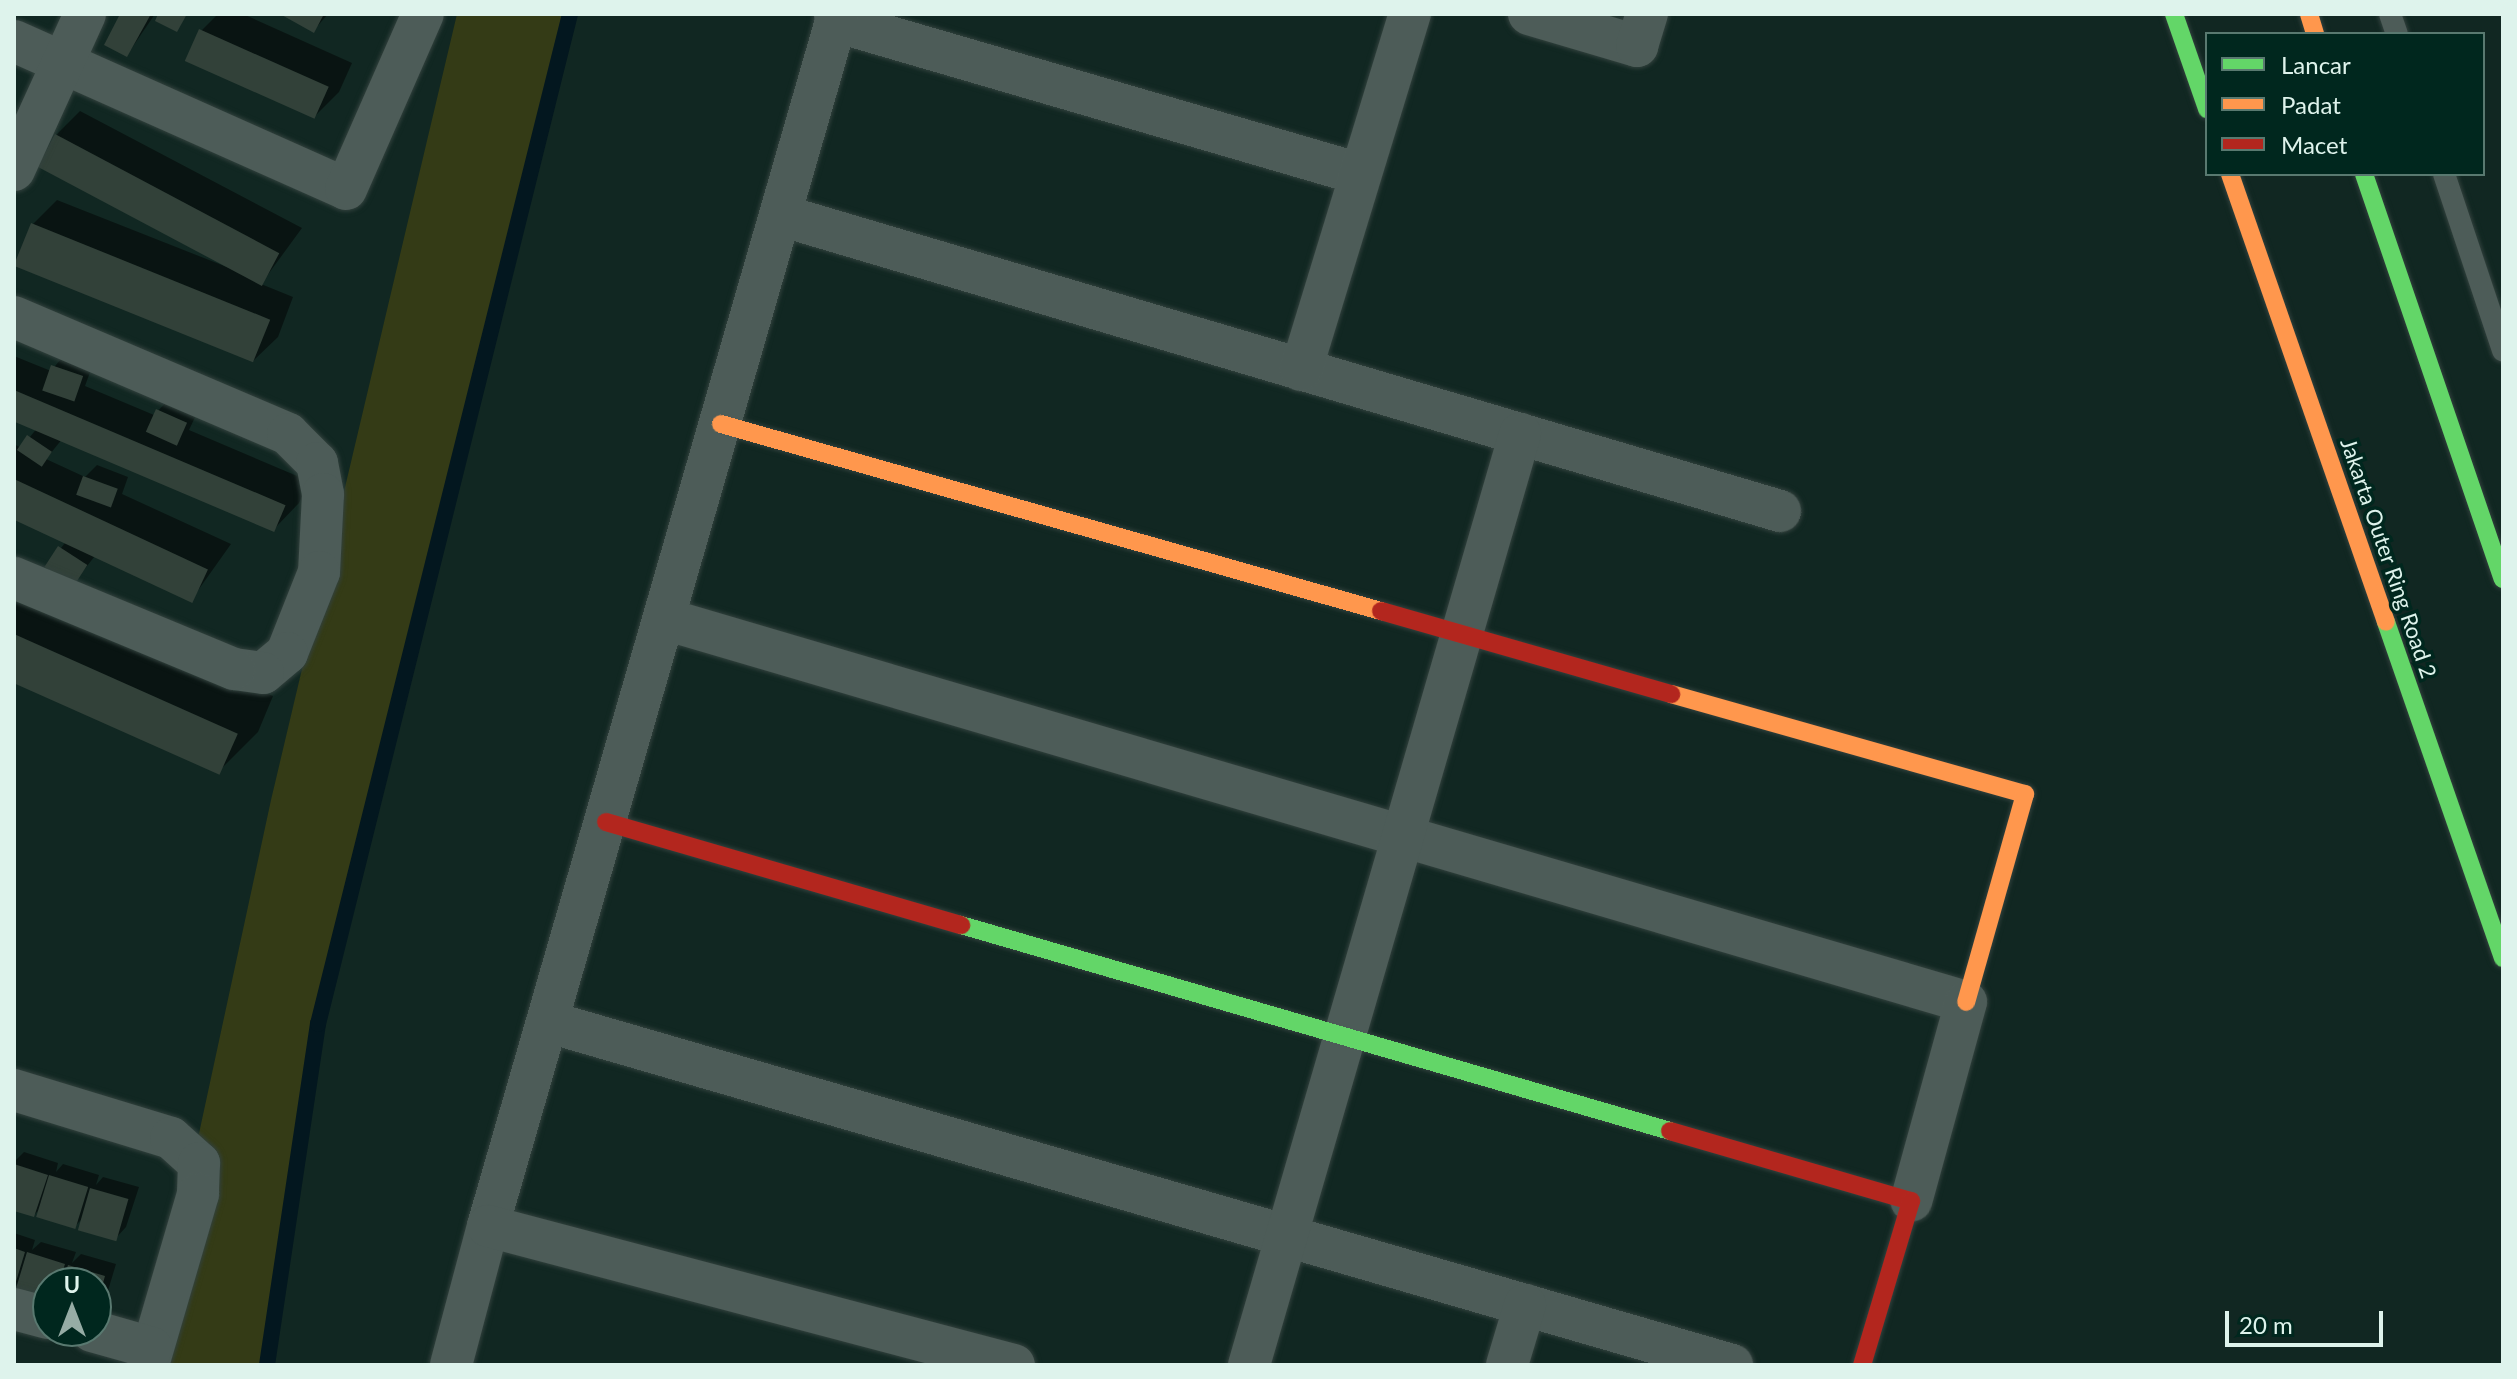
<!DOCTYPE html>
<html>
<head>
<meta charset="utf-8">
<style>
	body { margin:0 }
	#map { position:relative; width:2517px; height:1379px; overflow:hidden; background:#112722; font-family:Lato,sans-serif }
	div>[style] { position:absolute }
	.green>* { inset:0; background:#343b16 }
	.shadow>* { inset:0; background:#0007 }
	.stream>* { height:16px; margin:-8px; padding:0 8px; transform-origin:8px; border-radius:8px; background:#03171f }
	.building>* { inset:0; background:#324139; transform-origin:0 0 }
	.roads { filter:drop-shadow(0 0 2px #32413d) drop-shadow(0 0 2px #32413d) }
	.lane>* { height:22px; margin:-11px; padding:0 11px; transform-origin:11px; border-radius:11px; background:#4d5c58 }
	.street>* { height:42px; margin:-21px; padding:0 21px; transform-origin:21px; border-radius:21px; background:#4d5c58 }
	.fast>* { height:18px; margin:-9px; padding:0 9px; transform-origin:9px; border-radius:9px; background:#63d668 }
	.slow>* { height:18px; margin:-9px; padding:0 9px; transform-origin:9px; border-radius:9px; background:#ff974d }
	.jam>* { height:18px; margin:-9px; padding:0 9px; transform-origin:9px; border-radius:9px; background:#b3261e }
	span { translate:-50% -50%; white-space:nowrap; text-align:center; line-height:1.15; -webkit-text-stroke:7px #00271e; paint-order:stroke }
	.street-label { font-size:22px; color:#def3ec }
	.frame { position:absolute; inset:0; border:16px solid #def3ec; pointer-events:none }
	.legend { position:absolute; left:2205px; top:32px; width:280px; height:144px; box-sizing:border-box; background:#00271e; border:2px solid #597970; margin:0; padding:10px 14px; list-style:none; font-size:24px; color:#def3ec }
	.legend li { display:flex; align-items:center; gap:16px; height:40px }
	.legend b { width:40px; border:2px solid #597970 }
	.north { position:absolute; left:32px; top:1267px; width:80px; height:80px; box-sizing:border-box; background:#00271e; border:2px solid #597970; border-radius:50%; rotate:0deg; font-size:22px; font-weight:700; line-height:32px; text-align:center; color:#def3ec }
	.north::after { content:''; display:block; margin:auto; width:28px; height:36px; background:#96aca5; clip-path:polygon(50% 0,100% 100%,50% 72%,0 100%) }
	.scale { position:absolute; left:2225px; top:1311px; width:158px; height:36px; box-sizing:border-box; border:4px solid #def3ec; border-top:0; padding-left:10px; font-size:24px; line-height:28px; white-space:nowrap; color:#def3ec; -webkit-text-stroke:6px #00271e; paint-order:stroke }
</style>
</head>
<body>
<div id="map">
	<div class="green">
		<div style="clip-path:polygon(457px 14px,570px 14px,318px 1024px,267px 1365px,149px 1365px,271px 800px)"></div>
	</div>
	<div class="shadow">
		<div style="clip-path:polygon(123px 14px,155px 14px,127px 55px)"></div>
		<div style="clip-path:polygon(218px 14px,243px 14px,352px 63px,339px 92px,315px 116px,201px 31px)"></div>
		<div style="clip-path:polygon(282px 14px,328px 14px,314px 30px)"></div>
		<div style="clip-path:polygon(80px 111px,302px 228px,261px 284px,293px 297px,278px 337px,253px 361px,33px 224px,57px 200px,242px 273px,56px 135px)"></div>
		<div style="clip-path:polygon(65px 354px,93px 364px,85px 386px,154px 415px,170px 398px,198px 411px,189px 430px,309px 481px,299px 503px,275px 528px,63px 438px,46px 459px,85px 477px,97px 465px,128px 477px,122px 494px,231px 544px,194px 596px,98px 552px,73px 584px,47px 566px,68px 539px,14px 514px,14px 444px,21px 448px,38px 427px,14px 417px,14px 356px,51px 371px)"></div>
		<div style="clip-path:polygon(14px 584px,273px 696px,258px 732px,223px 767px,14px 676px)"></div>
		<div style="clip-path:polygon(14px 1150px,15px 1161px,24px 1152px,58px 1163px,56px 1172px,63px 1164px,99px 1175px,96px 1185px,103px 1177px,139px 1187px,126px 1227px,115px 1239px,83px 1218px,74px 1227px,42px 1207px,34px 1215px,14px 1209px)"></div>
		<div style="clip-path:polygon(14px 1233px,35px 1240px,32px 1250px,41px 1242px,76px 1252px,72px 1263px,81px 1254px,116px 1264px,104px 1304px,96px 1312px,96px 1283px,14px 1289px)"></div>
	</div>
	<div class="stream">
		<div style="left:267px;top:1365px;width:345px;rotate:-81.5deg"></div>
		<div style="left:318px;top:1024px;width:1041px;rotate:-75.99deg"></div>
	</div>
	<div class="building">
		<div style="clip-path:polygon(120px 14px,151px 14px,127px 57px,104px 45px)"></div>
		<div style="clip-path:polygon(158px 14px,187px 14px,177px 32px,155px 21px)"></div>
		<div style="clip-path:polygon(280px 14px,324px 14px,314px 33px)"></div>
		<div style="left:199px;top:29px;width:142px;height:35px;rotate:24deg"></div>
		<div style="left:55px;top:134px;width:254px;height:37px;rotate:28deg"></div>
		<div style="left:31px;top:223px;width:258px;height:46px;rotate:22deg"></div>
		<div style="left:51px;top:365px;width:34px;height:27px;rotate:19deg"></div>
		<div style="left:14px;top:390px;width:295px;height:29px;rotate:23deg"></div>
		<div style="left:156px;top:409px;width:34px;height:25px;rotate:24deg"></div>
		<div style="left:27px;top:435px;width:30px;height:18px;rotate:34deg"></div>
		<div style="left:83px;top:476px;width:37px;height:20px;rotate:20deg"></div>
		<div style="left:14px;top:479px;width:214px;height:37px;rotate:25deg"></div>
		<div style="left:58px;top:546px;width:35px;height:25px;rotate:33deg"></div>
		<div style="left:14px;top:634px;width:245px;height:45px;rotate:24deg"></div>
		<div style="clip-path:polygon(14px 1164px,48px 1175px,34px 1217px,14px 1211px)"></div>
		<div style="left:49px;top:1175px;width:41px;height:44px;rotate:17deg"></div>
		<div style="left:90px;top:1188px;width:40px;height:44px;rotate:16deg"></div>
		<div style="clip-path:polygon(14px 1248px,25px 1252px,15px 1285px,14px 1285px)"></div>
		<div style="clip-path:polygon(27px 1252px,65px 1264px,59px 1283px,48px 1283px,48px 1305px,14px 1295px)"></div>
		<div style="clip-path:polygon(68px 1265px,105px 1276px,97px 1304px,96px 1283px,62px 1283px)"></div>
	</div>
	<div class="roads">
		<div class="lane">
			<div style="left:2390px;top:14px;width:21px;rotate:71deg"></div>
			<div style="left:2444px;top:174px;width:186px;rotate:71.5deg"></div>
		</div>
		<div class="street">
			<div style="left:1529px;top:14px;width:113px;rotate:16.5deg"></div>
			<div style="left:1637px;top:46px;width:34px;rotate:-73deg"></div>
			<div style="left:835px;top:21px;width:547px;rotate:16.25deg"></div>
			<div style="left:14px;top:41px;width:363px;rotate:24deg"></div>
			<div style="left:346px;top:189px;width:191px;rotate:-66.3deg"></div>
			<div style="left:14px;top:170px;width:171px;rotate:-65.5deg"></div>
			<div style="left:780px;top:215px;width:1043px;rotate:16.49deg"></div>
			<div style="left:14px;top:317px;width:298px;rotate:23.1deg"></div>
			<div style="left:288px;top:434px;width:41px;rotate:45deg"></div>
			<div style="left:317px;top:463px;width:32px;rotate:79deg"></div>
			<div style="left:323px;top:494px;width:78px;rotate:92.9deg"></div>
			<div style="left:319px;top:572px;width:87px;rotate:111.6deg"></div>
			<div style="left:287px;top:653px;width:31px;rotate:140deg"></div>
			<div style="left:263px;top:673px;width:29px;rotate:-172deg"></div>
			<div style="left:234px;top:669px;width:238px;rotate:-157.5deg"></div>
			<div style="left:1301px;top:370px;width:372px;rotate:-73deg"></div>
			<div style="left:665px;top:619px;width:1356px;rotate:16.4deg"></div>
			<div style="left:1966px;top:1002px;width:206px;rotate:105.4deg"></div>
			<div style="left:549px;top:1022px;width:1232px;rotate:16.17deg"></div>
			<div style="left:14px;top:1090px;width:164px;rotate:17deg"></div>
			<div style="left:171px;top:1138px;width:38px;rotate:42deg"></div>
			<div style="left:199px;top:1163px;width:31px;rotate:92deg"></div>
			<div style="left:198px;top:1194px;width:178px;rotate:106.3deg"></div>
			<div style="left:488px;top:1226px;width:1262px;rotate:-73.89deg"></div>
			<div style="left:14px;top:1309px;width:35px;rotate:15deg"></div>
			<div style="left:92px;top:1331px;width:62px;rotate:15.8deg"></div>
			<div style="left:451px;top:1365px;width:144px;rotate:-75.1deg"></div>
			<div style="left:488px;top:1226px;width:544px;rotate:14.8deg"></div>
			<div style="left:1249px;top:1365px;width:970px;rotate:-73.77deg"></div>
			<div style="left:1507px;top:1365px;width:63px;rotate:-73.3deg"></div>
		</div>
		<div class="fast">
			<div style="left:2174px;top:14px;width:101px;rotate:70.8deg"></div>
			<div style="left:2364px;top:174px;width:428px;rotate:71.1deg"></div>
			<div style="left:2386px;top:622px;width:356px;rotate:70.8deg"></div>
			<div style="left:961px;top:925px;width:738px;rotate:16.2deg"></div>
		</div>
		<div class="slow">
			<div style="left:2309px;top:14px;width:21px;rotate:73deg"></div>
			<div style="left:2230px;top:174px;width:474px;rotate:70.8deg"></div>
			<div style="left:721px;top:424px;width:686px;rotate:15.82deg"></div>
			<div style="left:1671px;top:694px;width:368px;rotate:15.8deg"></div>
			<div style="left:2025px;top:794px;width:216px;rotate:105.8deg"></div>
		</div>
		<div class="jam">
			<div style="left:1381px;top:611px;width:302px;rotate:16deg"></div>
			<div style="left:606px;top:822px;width:370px;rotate:16.2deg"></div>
			<div style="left:1670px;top:1131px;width:251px;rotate:16.2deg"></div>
			<div style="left:1911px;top:1201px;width:171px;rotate:106.6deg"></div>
		</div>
	</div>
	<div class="street-label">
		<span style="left:2389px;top:558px;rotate:71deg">Jakarta Outer Ring Road 2</span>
	</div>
	<div class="frame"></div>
	<ul class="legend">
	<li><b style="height:10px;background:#63d668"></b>Lancar</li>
	<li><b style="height:10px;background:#ff974d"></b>Padat</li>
	<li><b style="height:10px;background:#b3261e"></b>Macet</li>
	</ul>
	<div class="north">U</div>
	<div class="scale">20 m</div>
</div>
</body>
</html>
